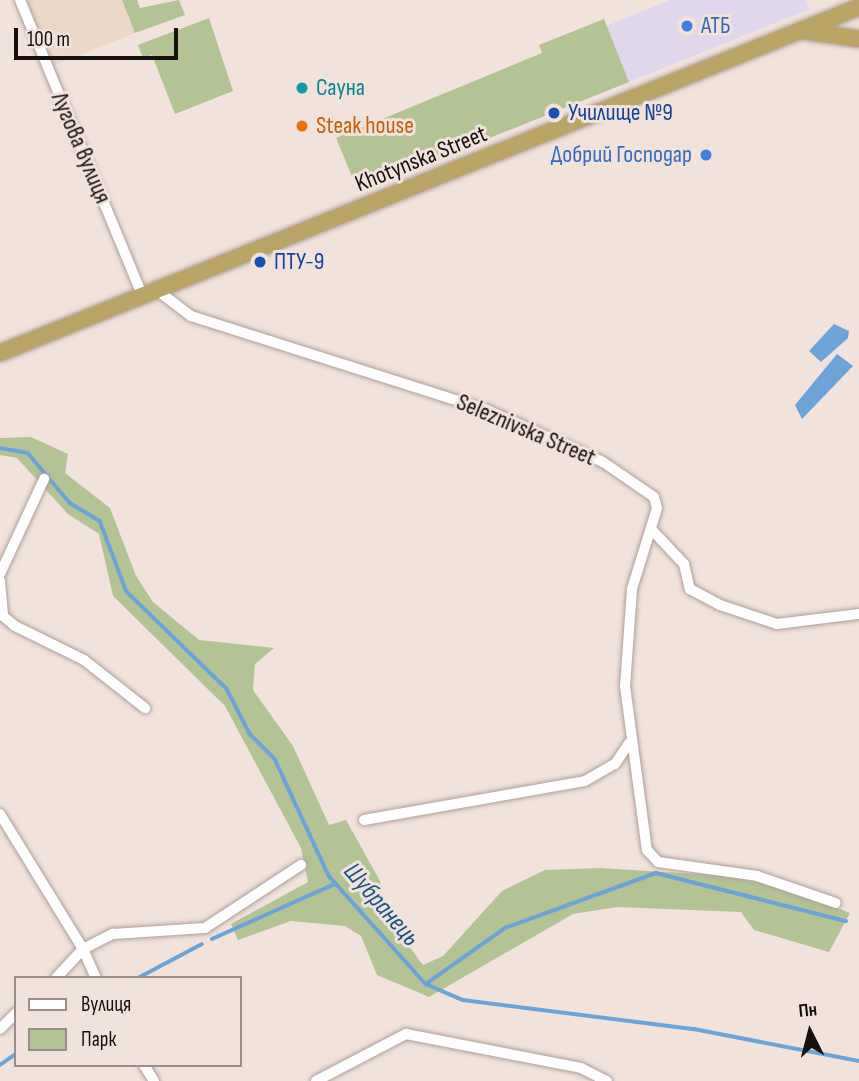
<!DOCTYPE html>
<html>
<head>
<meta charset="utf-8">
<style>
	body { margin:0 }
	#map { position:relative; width:859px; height:1081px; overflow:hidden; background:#f1e2dc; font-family:"Sofia Sans Condensed",sans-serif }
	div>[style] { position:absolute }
	.commercial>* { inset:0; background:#e1d7ec }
	.industrial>* { inset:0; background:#ebd8c8 }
	.green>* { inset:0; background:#b3c394 }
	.water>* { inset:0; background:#6ca4d7 }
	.stream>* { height:3.5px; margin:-1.75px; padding:0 1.75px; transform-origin:1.75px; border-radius:1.75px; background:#6ca4d7 }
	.roads { filter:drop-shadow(0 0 2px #afa09b) drop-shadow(0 0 2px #afa09b) }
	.minor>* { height:10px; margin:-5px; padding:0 5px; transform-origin:5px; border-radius:5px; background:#fff }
	.trunk>* { height:16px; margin:-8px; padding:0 8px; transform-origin:8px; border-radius:8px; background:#baa466 }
	.dots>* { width:19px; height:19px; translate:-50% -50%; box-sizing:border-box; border:4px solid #f1e2dc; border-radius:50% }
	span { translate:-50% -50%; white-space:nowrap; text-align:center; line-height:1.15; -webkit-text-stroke:6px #f1e2dc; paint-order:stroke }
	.shop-label { font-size:24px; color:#366cbe }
	.left { translate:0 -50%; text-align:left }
	.right { translate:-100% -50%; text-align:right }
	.culture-label { font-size:24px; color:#0d838f }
	.transit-label { font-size:24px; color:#164399 }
	.food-label { font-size:24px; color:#c56008 }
	.street-label { font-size:24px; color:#16110f }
	.water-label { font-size:26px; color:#195686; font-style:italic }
	.legend { position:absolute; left:14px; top:976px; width:228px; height:91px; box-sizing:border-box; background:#f1e2dc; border:2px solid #998e8a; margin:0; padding:9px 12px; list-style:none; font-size:21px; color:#16110f }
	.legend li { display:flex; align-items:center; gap:14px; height:35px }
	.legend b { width:35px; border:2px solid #998e8a }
	.north { position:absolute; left:775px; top:997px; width:70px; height:70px; -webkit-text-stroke:5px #f1e2dc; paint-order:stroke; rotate:354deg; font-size:19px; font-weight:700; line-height:28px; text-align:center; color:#16110f }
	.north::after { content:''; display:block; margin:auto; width:24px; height:32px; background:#16110f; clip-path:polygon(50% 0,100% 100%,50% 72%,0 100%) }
	.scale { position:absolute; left:14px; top:28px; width:164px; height:32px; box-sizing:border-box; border:4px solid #16110f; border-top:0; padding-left:9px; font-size:21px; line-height:24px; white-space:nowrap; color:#16110f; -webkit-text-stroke:5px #f1e2dc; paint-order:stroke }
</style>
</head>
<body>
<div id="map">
	<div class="commercial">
		<div style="clip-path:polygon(670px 0,806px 0,810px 9px,629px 82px,606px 26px)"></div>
	</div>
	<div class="industrial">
		<div style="clip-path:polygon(26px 0,122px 0,135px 33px,53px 66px)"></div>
	</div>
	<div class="green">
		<div style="clip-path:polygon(122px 0,137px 0,140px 8px,179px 0,185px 15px,135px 33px)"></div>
		<div style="clip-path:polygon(209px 18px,233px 91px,175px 114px,152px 55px,143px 58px,138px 45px)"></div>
		<div style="clip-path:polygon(604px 19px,629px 82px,358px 191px,336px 138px,542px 53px,539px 45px)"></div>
		<div style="clip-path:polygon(31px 437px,68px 454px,65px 473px,110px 508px,136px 576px,153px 602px,199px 640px,274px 648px,255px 664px,253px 690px,293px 746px,329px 825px,346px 820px,380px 881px,385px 914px,423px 965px,443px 956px,502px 891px,545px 870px,600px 868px,729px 876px,791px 890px,850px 913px,829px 952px,754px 930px,741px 912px,617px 907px,573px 914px,429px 997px,377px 975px,361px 936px,345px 926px,291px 921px,238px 940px,231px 924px,308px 882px,301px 848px,225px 706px,113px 596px,99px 534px,68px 514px,17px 458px,0 455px,0 438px)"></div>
	</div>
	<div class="water">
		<div style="clip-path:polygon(834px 324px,849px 331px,848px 338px,821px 362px,809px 351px)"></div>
		<div style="clip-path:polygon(837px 354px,853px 366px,802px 419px,795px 405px)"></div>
	</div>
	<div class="stream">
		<div style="left:0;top:448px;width:28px;rotate:10deg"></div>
		<div style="left:28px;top:453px;width:65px;rotate:50deg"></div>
		<div style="left:70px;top:503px;width:35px;rotate:31deg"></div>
		<div style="left:100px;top:521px;width:76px;rotate:69.2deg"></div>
		<div style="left:127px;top:592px;width:139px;rotate:44.1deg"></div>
		<div style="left:227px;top:689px;width:51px;rotate:62.9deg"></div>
		<div style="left:250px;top:734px;width:35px;rotate:45deg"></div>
		<div style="left:275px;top:759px;width:129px;rotate:65.2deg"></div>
		<div style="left:329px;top:876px;width:145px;rotate:48.1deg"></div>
		<div style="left:426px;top:984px;width:40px;rotate:23.4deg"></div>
		<div style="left:463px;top:1000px;width:233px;rotate:7.2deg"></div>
		<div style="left:694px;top:1029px;width:168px;rotate:11deg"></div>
		<div style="left:212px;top:939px;width:135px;rotate:-24.1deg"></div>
		<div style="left:138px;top:978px;width:72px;rotate:-28deg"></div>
		<div style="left:426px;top:984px;width:97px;rotate:-35.3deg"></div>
		<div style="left:505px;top:928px;width:161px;rotate:-20deg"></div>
		<div style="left:656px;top:873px;width:196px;rotate:14.2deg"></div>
		<div style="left:0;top:1065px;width:19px;rotate:-35deg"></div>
	</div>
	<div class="roads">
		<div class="minor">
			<div style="left:20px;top:0;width:319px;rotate:67.5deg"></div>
			<div style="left:157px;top:290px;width:43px;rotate:37.4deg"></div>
			<div style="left:191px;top:316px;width:308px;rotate:17.6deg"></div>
			<div style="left:485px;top:409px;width:129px;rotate:24.2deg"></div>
			<div style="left:603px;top:462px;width:62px;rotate:34.5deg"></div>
			<div style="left:654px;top:497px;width:11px;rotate:75deg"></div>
			<div style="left:657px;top:508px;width:85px;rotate:107.2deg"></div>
			<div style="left:632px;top:589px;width:97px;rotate:94.1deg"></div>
			<div style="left:625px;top:686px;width:165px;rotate:82.4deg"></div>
			<div style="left:647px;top:850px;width:16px;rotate:47deg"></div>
			<div style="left:658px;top:862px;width:100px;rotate:8deg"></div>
			<div style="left:757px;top:876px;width:83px;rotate:18.9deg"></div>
			<div style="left:652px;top:530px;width:47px;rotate:46.7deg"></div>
			<div style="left:684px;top:564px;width:26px;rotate:77deg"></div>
			<div style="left:690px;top:589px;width:34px;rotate:28deg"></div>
			<div style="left:720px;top:605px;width:60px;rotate:18.4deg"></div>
			<div style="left:777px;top:624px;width:83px;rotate:-7deg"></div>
			<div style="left:0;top:574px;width:105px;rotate:-65.1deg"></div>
			<div style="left:0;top:581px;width:35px;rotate:85deg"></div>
			<div style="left:3px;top:616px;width:16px;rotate:40deg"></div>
			<div style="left:15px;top:626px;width:77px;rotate:26.2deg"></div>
			<div style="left:84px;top:660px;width:78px;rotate:38.2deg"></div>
			<div style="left:0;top:814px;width:158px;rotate:58.4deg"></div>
			<div style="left:83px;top:949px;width:34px;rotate:-27deg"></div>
			<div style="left:113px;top:934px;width:92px;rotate:-3.7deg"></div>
			<div style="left:205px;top:928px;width:115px;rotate:-33.3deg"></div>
			<div style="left:364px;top:820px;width:224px;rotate:-10deg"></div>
			<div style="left:585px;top:781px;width:34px;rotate:-30deg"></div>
			<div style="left:615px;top:764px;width:25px;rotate:-56deg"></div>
			<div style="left:83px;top:949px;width:32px;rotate:66deg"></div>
			<div style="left:56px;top:978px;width:40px;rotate:-47deg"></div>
			<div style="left:0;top:1029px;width:23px;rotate:-45deg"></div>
			<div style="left:144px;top:1065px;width:19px;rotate:58deg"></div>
			<div style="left:316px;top:1081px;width:102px;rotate:-27.6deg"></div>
			<div style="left:406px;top:1034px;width:178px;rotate:11deg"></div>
			<div style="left:581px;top:1068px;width:29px;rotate:27deg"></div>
		</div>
		<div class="trunk">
			<div style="left:803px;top:31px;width:57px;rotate:8.1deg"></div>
			<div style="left:0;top:353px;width:926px;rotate:-21.94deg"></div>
		</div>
	</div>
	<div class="dots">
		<div style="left:687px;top:26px;background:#3f7fe0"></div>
		<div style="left:302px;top:88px;background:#0f9aa8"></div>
		<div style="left:554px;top:113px;background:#1a4fb4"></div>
		<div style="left:302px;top:126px;background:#e8710a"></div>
		<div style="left:706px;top:155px;background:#3f7fe0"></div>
		<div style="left:260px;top:262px;background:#1a4fb4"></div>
	</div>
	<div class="shop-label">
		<span class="left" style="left:701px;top:26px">АТБ</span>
		<span class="right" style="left:692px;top:155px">Добрий Господар</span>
	</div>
	<div class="culture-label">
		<span class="left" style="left:316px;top:88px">Сауна</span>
	</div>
	<div class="transit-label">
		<span class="left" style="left:568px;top:113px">Училище №9</span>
		<span class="left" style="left:274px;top:262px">ПТУ-9</span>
	</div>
	<div class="food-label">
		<span class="left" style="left:316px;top:126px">Steak house</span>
	</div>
	<div class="street-label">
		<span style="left:81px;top:148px;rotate:67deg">Лугова вулиця</span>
		<span style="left:421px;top:159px;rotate:-22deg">Khotynska Street</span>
		<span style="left:526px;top:430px;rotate:23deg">Seleznivska Street</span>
	</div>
	<div class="water-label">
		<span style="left:381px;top:905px;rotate:49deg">Шубранець</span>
	</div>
	<ul class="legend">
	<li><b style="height:9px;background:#fff"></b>Вулиця</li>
	<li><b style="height:19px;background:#b3c394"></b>Парк</li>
	</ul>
	<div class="north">Пн</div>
	<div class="scale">100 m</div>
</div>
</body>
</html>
